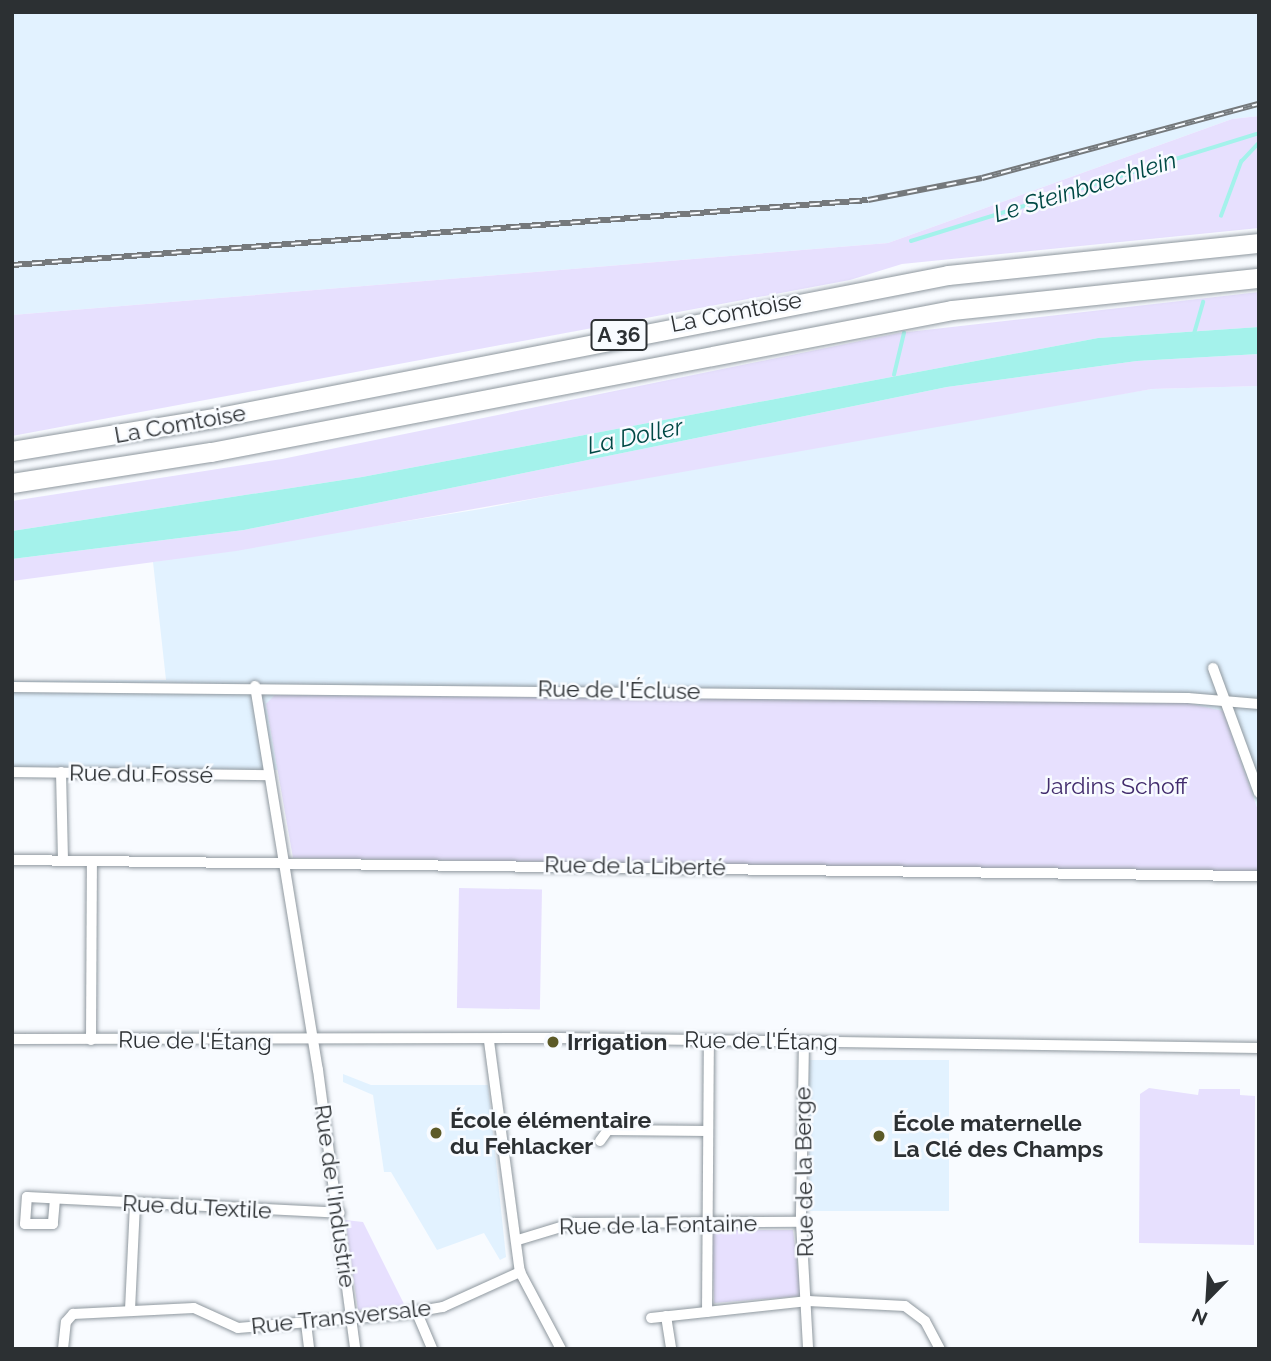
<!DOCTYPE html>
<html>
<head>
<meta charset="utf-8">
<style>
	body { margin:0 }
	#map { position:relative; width:1271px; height:1361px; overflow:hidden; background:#f8fbff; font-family:Raleway,sans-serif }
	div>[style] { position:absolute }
	.built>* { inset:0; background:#e2f2ff; transform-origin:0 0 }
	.green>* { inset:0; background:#e7e0fe; transform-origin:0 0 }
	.water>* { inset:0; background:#a4f2eb }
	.stream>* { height:3.5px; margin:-1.75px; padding:0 1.75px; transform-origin:1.75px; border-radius:1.75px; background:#a4f2eb }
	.roads { filter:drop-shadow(0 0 2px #8f989f) drop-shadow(0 0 2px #8f989f) }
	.street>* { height:10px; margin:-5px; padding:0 5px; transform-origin:5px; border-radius:5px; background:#fff }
	.highway>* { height:19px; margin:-9.5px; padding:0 9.5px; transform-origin:9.5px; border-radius:9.5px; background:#fff }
	.rail>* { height:6px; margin-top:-3px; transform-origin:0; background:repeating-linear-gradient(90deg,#f8fbff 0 10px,#75797c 0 20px); box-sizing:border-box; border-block:2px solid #75797c }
	.dots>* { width:19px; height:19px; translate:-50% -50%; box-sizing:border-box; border:4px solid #f8fbff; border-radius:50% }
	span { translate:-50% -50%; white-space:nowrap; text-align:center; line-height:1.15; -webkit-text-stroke:5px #f8fbff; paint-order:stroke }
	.shield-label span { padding:2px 5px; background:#f8fbff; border:2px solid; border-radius:5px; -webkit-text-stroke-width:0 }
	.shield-label { font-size:21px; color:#2c3033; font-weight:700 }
	.street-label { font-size:23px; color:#2c3033 }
	.park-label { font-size:23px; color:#422c6d }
	.poi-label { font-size:23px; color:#2c3033; font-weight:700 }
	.left { translate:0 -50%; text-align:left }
	.water-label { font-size:24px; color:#004945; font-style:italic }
	.frame { position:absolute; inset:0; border:14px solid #2c3033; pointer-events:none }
	.north { position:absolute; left:1173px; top:1263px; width:70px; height:70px; -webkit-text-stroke:5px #f8fbff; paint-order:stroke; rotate:204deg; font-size:19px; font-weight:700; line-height:28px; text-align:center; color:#2c3033 }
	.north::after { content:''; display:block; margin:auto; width:24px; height:32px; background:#2c3033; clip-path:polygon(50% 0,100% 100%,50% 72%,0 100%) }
</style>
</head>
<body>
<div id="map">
	<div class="built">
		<div style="clip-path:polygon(12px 12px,1259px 12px,1259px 116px,1232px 119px,888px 243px,12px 315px)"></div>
		<div style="clip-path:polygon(1259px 386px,1259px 813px,1223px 711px,266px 704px,278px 770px,12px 767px,12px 681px,166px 680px,153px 562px,481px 509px,901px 429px,1152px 389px)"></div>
		<div style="left:809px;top:1060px;width:140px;height:151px"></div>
		<div style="clip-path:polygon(343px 1074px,371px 1085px,488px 1085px,506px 1257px,500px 1260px,484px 1233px,437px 1250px,391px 1172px,384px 1172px,373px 1095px,343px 1082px)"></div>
	</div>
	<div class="green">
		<div style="clip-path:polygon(1259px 116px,1259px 228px,902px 264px,850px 280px,12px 436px,12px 315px,888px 243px,1232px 119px)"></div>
		<div style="clip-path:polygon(1259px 292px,1259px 327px,1098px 338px,362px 477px,12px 531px,12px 501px,282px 459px,899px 333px)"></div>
		<div style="clip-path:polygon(1259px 354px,1259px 386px,1152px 389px,236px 551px,12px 581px,12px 559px,244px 530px,947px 387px,1137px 361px)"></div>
		<div style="clip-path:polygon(275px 695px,1187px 703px,1223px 711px,1259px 813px,1259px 872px,293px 858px,266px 704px)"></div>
		<div style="left:459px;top:888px;width:83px;height:120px;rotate:1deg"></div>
		<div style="clip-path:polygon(1149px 1088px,1198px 1095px,1199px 1089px,1240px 1089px,1240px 1095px,1255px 1096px,1254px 1245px,1139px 1243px,1140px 1094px)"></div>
		<div style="clip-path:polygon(345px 1220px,363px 1222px,405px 1306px,358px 1310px)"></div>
		<div style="clip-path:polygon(719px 1230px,793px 1230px,801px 1296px,714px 1303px,712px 1235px)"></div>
	</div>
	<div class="water">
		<div style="clip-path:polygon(1259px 327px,1259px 354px,1137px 361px,947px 387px,244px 530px,12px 559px,12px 531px,362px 477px,1098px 338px)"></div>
	</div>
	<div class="stream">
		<div style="left:1221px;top:216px;width:58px;rotate:-69.7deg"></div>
		<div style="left:1241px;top:162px;width:26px;rotate:-47deg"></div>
		<div style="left:911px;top:241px;width:364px;rotate:-17.2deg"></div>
		<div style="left:1194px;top:334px;width:33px;rotate:-74deg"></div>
		<div style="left:894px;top:375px;width:43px;rotate:-76.6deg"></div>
	</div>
	<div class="roads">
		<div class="street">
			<div style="left:1213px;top:668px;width:133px;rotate:69.8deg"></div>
			<div style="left:255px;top:686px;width:389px;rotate:80.7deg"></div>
			<div style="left:318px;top:1070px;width:281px;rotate:82.4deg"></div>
			<div style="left:12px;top:687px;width:1176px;rotate:0.54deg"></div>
			<div style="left:1188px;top:698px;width:71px;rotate:4.8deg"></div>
			<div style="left:12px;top:772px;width:257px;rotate:0.7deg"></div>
			<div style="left:61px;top:772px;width:89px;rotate:88.7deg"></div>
			<div style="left:12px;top:860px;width:1247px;rotate:0.74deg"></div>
			<div style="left:12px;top:1039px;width:547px;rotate:-0.1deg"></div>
			<div style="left:559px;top:1038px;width:700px;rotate:0.82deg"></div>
			<div style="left:91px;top:1040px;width:179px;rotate:-89.7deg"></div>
			<div style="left:489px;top:1041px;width:233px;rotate:82.4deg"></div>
			<div style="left:520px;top:1272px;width:87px;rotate:62deg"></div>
			<div style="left:804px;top:1042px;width:180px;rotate:91deg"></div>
			<div style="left:801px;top:1222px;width:127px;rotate:86.8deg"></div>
			<div style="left:600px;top:1141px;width:14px;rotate:-54deg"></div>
			<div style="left:608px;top:1130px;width:100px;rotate:0.6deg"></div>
			<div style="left:55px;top:1199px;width:25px;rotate:95deg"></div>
			<div style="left:53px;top:1224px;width:28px;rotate:180deg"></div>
			<div style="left:25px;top:1224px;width:27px;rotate:-86deg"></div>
			<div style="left:27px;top:1197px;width:313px;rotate:2.9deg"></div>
			<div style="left:518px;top:1240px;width:59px;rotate:-16.9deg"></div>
			<div style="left:574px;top:1223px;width:227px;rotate:-0.3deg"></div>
			<div style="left:130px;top:1310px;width:106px;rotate:-87.3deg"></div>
			<div style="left:707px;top:1312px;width:272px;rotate:-89.6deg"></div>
			<div style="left:417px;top:1313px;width:39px;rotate:67deg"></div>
			<div style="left:666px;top:1316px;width:33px;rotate:81deg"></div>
			<div style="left:651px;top:1318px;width:158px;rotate:-6.2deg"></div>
			<div style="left:808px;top:1301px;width:97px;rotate:3deg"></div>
			<div style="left:905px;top:1306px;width:25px;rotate:37deg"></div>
			<div style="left:925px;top:1321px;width:32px;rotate:62deg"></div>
			<div style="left:306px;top:1323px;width:26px;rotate:83deg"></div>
			<div style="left:63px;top:1349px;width:27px;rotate:-84deg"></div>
			<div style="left:66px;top:1322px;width:11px;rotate:-49deg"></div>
			<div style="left:73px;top:1314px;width:121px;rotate:-2.8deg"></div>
			<div style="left:194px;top:1308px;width:48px;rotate:24.4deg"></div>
			<div style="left:238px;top:1328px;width:165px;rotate:-4.9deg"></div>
			<div style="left:402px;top:1314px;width:42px;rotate:-9.7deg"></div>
			<div style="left:443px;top:1307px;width:85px;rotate:-24.4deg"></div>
		</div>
		<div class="highway">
			<div style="left:12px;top:451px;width:205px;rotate:-9.3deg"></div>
			<div style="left:214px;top:418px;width:748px;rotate:-11.02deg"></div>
			<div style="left:948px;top:275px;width:313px;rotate:-5.9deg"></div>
			<div style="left:12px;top:483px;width:201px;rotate:-8.9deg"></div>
			<div style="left:211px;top:452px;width:754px;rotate:-10.85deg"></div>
			<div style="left:952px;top:310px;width:309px;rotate:-6deg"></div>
		</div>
	</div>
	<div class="rail">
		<div style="left:12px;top:265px;width:858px;rotate:-4.34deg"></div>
		<div style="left:868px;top:200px;width:116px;rotate:-10.9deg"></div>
		<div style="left:982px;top:178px;width:287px;rotate:-15deg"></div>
	</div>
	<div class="dots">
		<div style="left:553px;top:1042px;background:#5c5a27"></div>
		<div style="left:436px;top:1133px;background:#5c5a27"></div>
		<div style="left:879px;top:1136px;background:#5c5a27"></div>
	</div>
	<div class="shield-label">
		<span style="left:619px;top:335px">A 36</span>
	</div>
	<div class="street-label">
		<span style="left:736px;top:312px;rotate:-11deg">La Comtoise</span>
		<span style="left:180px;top:424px;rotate:-10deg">La Comtoise</span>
		<span style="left:619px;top:690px;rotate:1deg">Rue de l'Écluse</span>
		<span style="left:141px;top:774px;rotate:1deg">Rue du Fossé</span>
		<span style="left:635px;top:866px;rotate:1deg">Rue de la Liberté</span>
		<span style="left:195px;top:1041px;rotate:1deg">Rue de l'Étang</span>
		<span style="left:761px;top:1041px;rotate:1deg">Rue de l'Étang</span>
		<span style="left:804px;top:1172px;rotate:-91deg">Rue de la Berge</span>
		<span style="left:335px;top:1196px;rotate:82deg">Rue de l'Industrie</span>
		<span style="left:197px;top:1207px;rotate:3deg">Rue du Textile</span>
		<span style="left:658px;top:1225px;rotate:-1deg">Rue de la Fontaine</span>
		<span style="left:341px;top:1317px;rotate:-6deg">Rue Transversale</span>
	</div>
	<div class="park-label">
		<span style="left:1114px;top:786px">Jardins Schoff</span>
	</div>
	<div class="poi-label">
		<span class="left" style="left:567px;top:1042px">Irrigation</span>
		<span class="left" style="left:450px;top:1133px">École élémentaire<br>du Fehlacker</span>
		<span class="left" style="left:893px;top:1136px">École maternelle<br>La Clé des Champs</span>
	</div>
	<div class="water-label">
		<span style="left:1085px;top:187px;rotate:-17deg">Le Steinbaechlein</span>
		<span style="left:635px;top:436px;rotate:-12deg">La Doller</span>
	</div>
	<div class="frame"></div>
	<div class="north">N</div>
</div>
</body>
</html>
